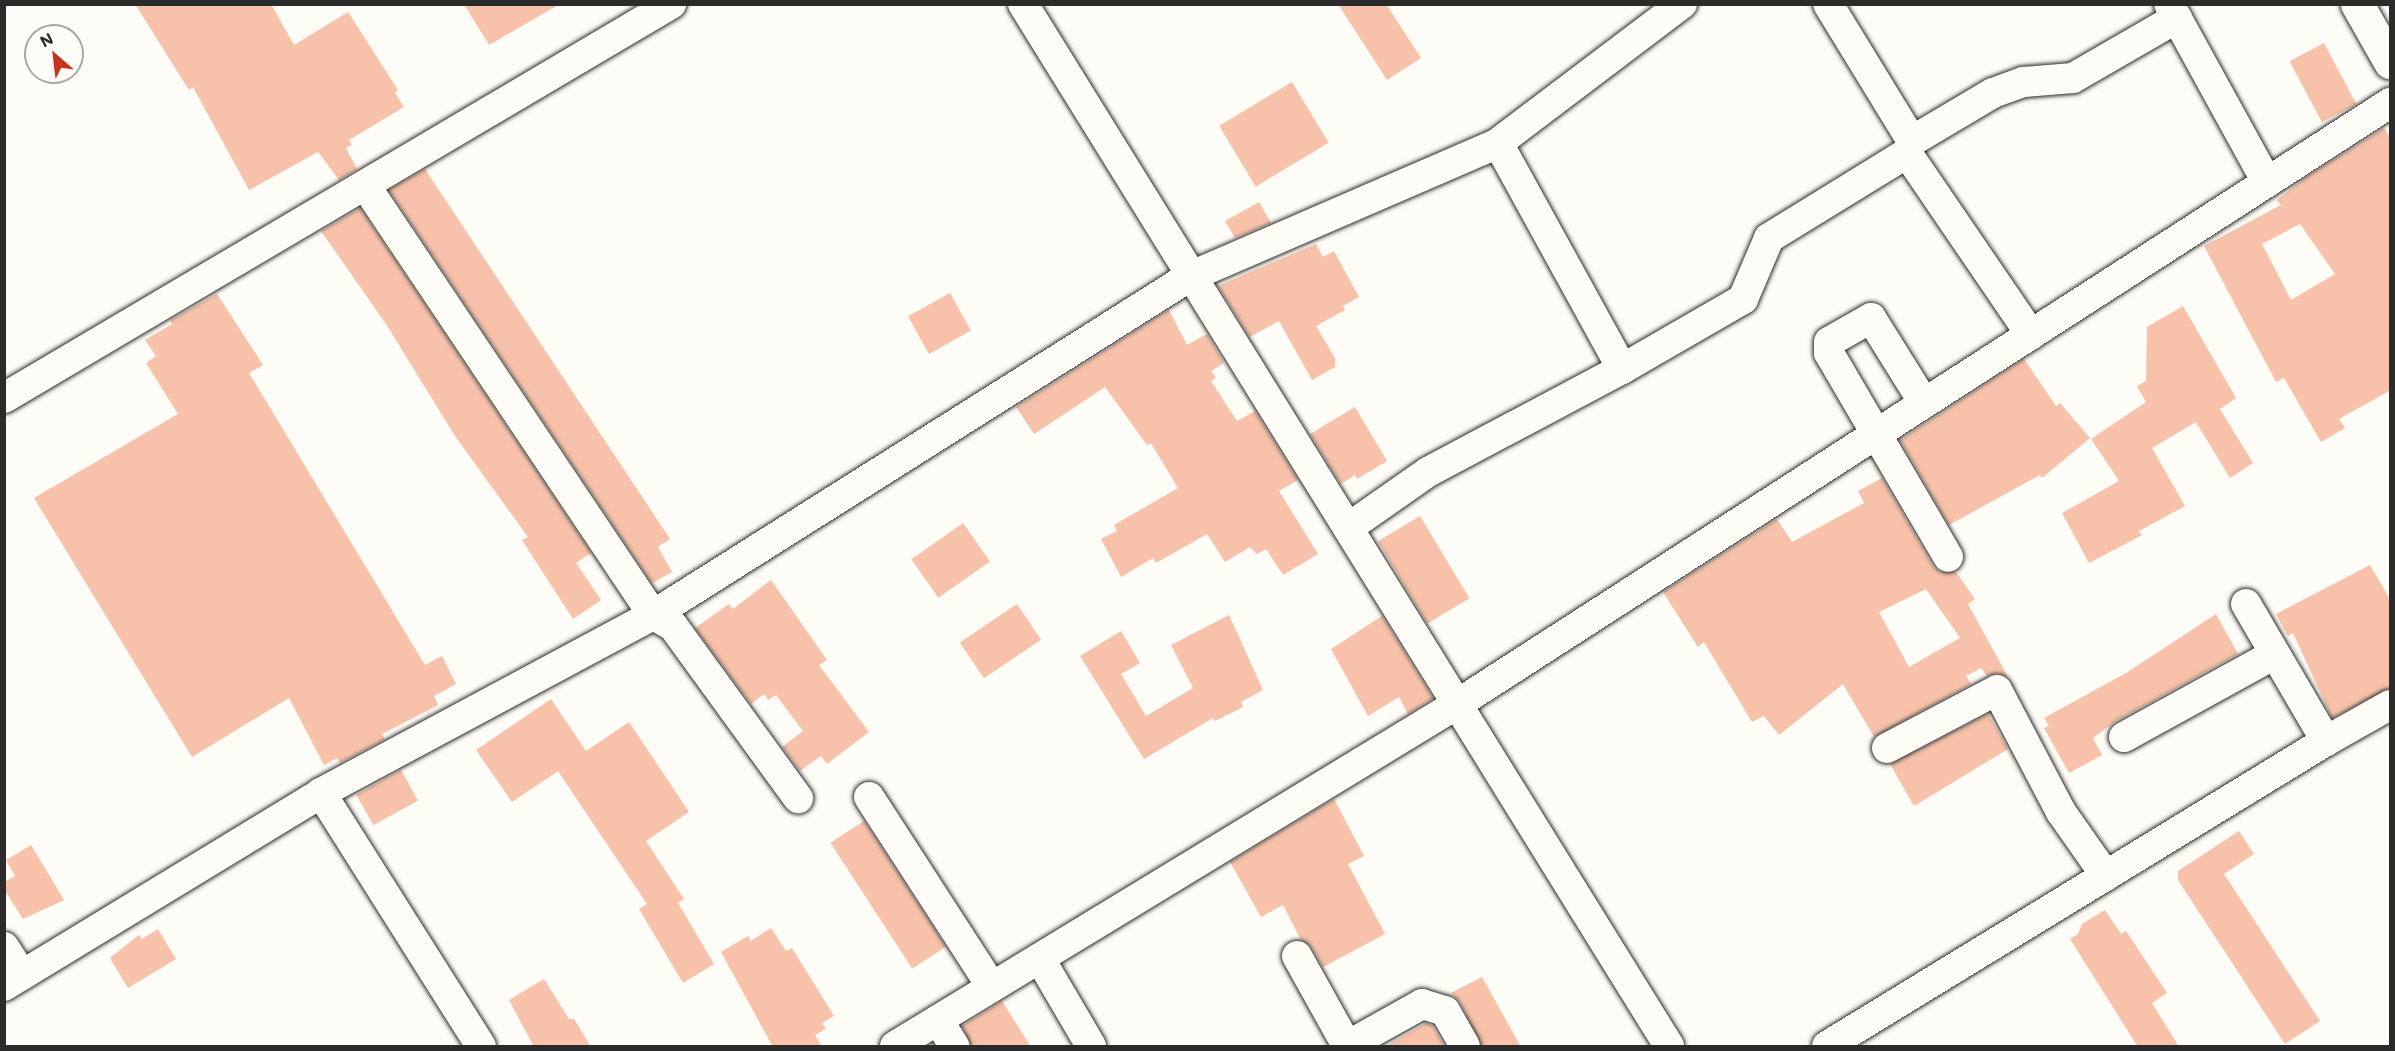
<!DOCTYPE html>
<html>
<head>
<meta charset="utf-8">
<style>
	body { margin:0 }
	#map { position:relative; width:2395px; height:1051px; overflow:hidden; background:#fdfcf7; font-family:Mali,sans-serif }
	div>[style] { position:absolute }
	.building>* { inset:0; background:#f7c2a9; transform-origin:0 0 }
	.roads { filter:drop-shadow(0 0 2px #2b2b2b) drop-shadow(0 0 2px #2b2b2b) }
	.street>* { height:30px; margin:-15px; padding:0 15px; transform-origin:15px; border-radius:15px; background:#fdfcf7 }
	.secondary>* { height:33px; margin:-16.5px; padding:0 16.5px; transform-origin:16.5px; border-radius:16.5px; background:#fdfcf7 }
	span { translate:-50% -50%; white-space:nowrap; text-align:center; line-height:1.15; -webkit-text-stroke:4.5px #fdfcf7; paint-order:stroke }
	.frame { position:absolute; inset:0; border:6px solid #2b2b2b; pointer-events:none }
	.north { position:absolute; left:24px; top:24px; width:60px; height:60px; box-sizing:border-box; background:#fdfcf7; border:2px solid #a9a8a5; border-radius:50%; rotate:332deg; font-size:16px; font-weight:700; line-height:24px; text-align:center; color:#2b2b2b }
	.north::after { content:''; display:block; margin:auto; width:21px; height:27px; background:#c8321e; clip-path:polygon(50% 0,100% 100%,50% 72%,0 100%) }
</style>
</head>
<body>
<div id="map">
	<div class="building">
		<div style="clip-path:polygon(135px 4px,271px 4px,294px 45px,348px 12px,398px 90px,395px 93px,404px 107px,349px 140px,352px 145px,346px 148px,357px 169px,339px 180px,318px 152px,249px 190px,193px 87px,189px 90px)"></div>
		<div style="clip-path:polygon(464px 4px,560px 4px,489px 45px)"></div>
		<div style="clip-path:polygon(1338px 4px,1386px 4px,1421px 58px,1387px 80px)"></div>
		<div style="left:2324px;top:43px;width:69px;height:39px;rotate:62deg"></div>
		<div style="left:1292px;top:82px;width:71px;height:85px;rotate:59deg"></div>
		<div style="clip-path:polygon(evenodd,2384px 128px,2391px 138px,2391px 390px,2339px 419px,2345px 428px,2321px 442px,2284px 378px,2276px 382px,2204px 246px,2281px 205px,2277px 200px,2305px 178px,2384px 128px,2300px 224px,2335px 274px,2291px 300px,2262px 244px,2300px 224px)"></div>
		<div style="clip-path:polygon(425px 169px,670px 539px,658px 547px,672px 572px,652px 583px,389px 190px)"></div>
		<div style="clip-path:polygon(1259px 202px,1271px 223px,1235px 238px,1225px 221px)"></div>
		<div style="clip-path:polygon(360px 208px,591px 553px,576px 563px,601px 600px,573px 619px,522px 540px,528px 537px,455px 436px,386px 324px,321px 231px)"></div>
		<div style="clip-path:polygon(1316px 244px,1323px 257px,1334px 251px,1359px 297px,1343px 306px,1345px 310px,1316px 326px,1335px 358px,1335px 367px,1312px 380px,1279px 321px,1250px 337px,1218px 286px)"></div>
		<div style="left:950px;top:293px;width:43px;height:48px;rotate:61deg"></div>
		<div style="clip-path:polygon(217px 294px,263px 365px,249px 373px,425px 665px,442px 656px,456px 684px,434px 696px,438px 705px,382px 734px,385px 739px,340px 763px,337px 758px,324px 765px,289px 698px,192px 757px,34px 498px,178px 414px,146px 363px,156px 356px,145px 340px,172px 324px,170px 320px)"></div>
		<div style="clip-path:polygon(2183px 306px,2236px 398px,2220px 409px,2253px 463px,2230px 478px,2196px 422px,2152px 448px,2185px 506px,2139px 531px,2142px 535px,2089px 563px,2062px 513px,2119px 481px,2091px 439px,2146px 402px,2137px 386px,2146px 381px,2147px 327px)"></div>
		<div style="clip-path:polygon(1169px 310px,1187px 345px,1207px 334px,1224px 363px,1211px 371px,1216px 378px,1211px 381px,1237px 421px,1255px 411px,1298px 480px,1279px 491px,1318px 554px,1283px 575px,1266px 549px,1257px 554px,1250px 547px,1225px 562px,1207px 534px,1156px 563px,1153px 558px,1121px 577px,1101px 539px,1117px 531px,1114px 525px,1178px 488px,1151px 443px,1147px 445px,1105px 387px,1034px 434px,1016px 407px)"></div>
		<div style="clip-path:polygon(2024px 359px,2056px 406px,2060px 403px,2090px 438px,2042px 478px,2040px 475px,1949px 525px,1900px 440px)"></div>
		<div style="clip-path:polygon(1355px 407px,1387px 461px,1357px 479px,1355px 475px,1341px 484px,1310px 434px)"></div>
		<div style="clip-path:polygon(evenodd,1882px 478px,1933px 566px,1940px 572px,1956px 572px,1975px 599px,1968px 604px,2008px 677px,1998px 673px,1987px 676px,1981px 668px,1966px 676px,1971px 684px,1874px 737px,1843px 684px,1779px 735px,1764px 716px,1752px 722px,1704px 642px,1698px 647px,1663px 592px,1777px 519px,1792px 542px,1864px 503px,1858px 491px,1882px 478px,1926px 589px,1960px 638px,1909px 667px,1879px 612px,1926px 589px)"></div>
		<div style="left:1420px;top:516px;width:96px;height:49px;rotate:59deg"></div>
		<div style="left:963px;top:523px;width:47px;height:63px;rotate:55deg"></div>
		<div style="clip-path:polygon(2370px 565px,2391px 601px,2391px 688px,2332px 718px,2293px 633px,2288px 636px,2276px 614px)"></div>
		<div style="clip-path:polygon(771px 580px,827px 660px,819px 665px,869px 732px,827px 764px,821px 756px,800px 771px,782px 747px,803px 731px,776px 695px,768px 700px,764px 694px,751px 704px,695px 628px,729px 604px,733px 609px)"></div>
		<div style="left:1017px;top:604px;width:43px;height:69px;rotate:56deg"></div>
		<div style="clip-path:polygon(2216px 614px,2238px 654px,2116px 721px,2093px 738px,2102px 755px,2069px 773px,2044px 728px,2049px 726px,2044px 718px,2126px 673px)"></div>
		<div style="clip-path:polygon(1229px 615px,1263px 690px,1241px 702px,1243px 707px,1215px 721px,1213px 718px,1144px 759px,1080px 656px,1121px 631px,1140px 663px,1121px 674px,1146px 716px,1193px 688px,1171px 645px)"></div>
		<div style="clip-path:polygon(1382px 616px,1433px 698px,1408px 714px,1399px 697px,1368px 716px,1331px 649px)"></div>
		<div style="clip-path:polygon(551px 699px,586px 751px,629px 722px,689px 812px,646px 841px,684px 899px,678px 903px,714px 964px,683px 983px,639px 909px,647px 904px,558px 771px,512px 802px,476px 750px)"></div>
		<div style="clip-path:polygon(1988px 714px,2008px 749px,1914px 806px,1890px 764px)"></div>
		<div style="left:401px;top:770px;width:35px;height:51px;rotate:61deg"></div>
		<div style="clip-path:polygon(1334px 799px,1364px 856px,1348px 864px,1385px 934px,1323px 967px,1312px 947px,1301px 940px,1283px 905px,1261px 917px,1230px 862px)"></div>
		<div style="left:864px;top:821px;width:150px;height:40px;rotate:57deg"></div>
		<div style="clip-path:polygon(2239px 831px,2254px 854px,2224px 874px,2320px 1021px,2285px 1044px,2178px 880px,2178px 871px)"></div>
		<div style="clip-path:polygon(31px 845px,64px 900px,23px 919px,4px 889px,4px 882px,15px 876px,6px 860px)"></div>
		<div style="clip-path:polygon(2105px 910px,2121px 934px,2126px 931px,2167px 993px,2152px 1003px,2179px 1047px,2138px 1047px,2070px 939px,2078px 934px,2082px 924px)"></div>
		<div style="clip-path:polygon(771px 928px,786px 951px,792px 948px,834px 1016px,822px 1023px,826px 1029px,815px 1035px,822px 1047px,773px 1047px,721px 952px,748px 936px,751px 941px)"></div>
		<div style="clip-path:polygon(158px 929px,176px 959px,128px 988px,110px 958px,139px 935px,142px 939px)"></div>
		<div style="clip-path:polygon(1482px 977px,1521px 1047px,1482px 1047px,1460px 1002px,1451px 993px)"></div>
		<div style="clip-path:polygon(544px 979px,569px 1019px,574px 1019px,591px 1047px,534px 1047px,509px 1000px)"></div>
		<div style="clip-path:polygon(1002px 1001px,1031px 1047px,971px 1047px,962px 1026px)"></div>
		<div style="clip-path:polygon(1426px 1023px,1433px 1026px,1445px 1047px,1385px 1047px)"></div>
	</div>
	<div class="roads">
		<div class="street">
			<div style="left:1023px;top:4px;width:1226px;rotate:58.2deg"></div>
			<div style="left:1828px;top:4px;width:161px;rotate:58.5deg"></div>
			<div style="left:2169px;top:4px;width:203px;rotate:61.2deg"></div>
			<div style="left:1498px;top:143px;width:258px;rotate:61.2deg"></div>
			<div style="left:1907px;top:153px;width:220px;rotate:55.7deg"></div>
			<div style="left:365px;top:185px;width:518px;rotate:56.19deg"></div>
			<div style="left:653px;top:615px;width:23px;rotate:29deg"></div>
			<div style="left:673px;top:626px;width:213px;rotate:54deg"></div>
			<div style="left:4px;top:398px;width:775px;rotate:-30.57deg"></div>
			<div style="left:1924px;top:403px;width:100px;rotate:-121.9deg"></div>
			<div style="left:1871px;top:318px;width:48px;rotate:150.3deg"></div>
			<div style="left:1829px;top:342px;width:11px;rotate:90deg"></div>
			<div style="left:1829px;top:353px;width:236px;rotate:59.7deg"></div>
			<div style="left:1348px;top:528px;width:98px;rotate:-35deg"></div>
			<div style="left:1428px;top:472px;width:220px;rotate:-28deg"></div>
			<div style="left:1622px;top:369px;width:140px;rotate:-30deg"></div>
			<div style="left:1743px;top:299px;width:66px;rotate:-66.9deg"></div>
			<div style="left:1769px;top:238px;width:162px;rotate:-31.6deg"></div>
			<div style="left:1907px;top:153px;width:13px;rotate:-67deg"></div>
			<div style="left:1912px;top:141px;width:94px;rotate:-30.7deg"></div>
			<div style="left:1993px;top:93px;width:33px;rotate:-20deg"></div>
			<div style="left:2024px;top:82px;width:49px;rotate:-4.7deg"></div>
			<div style="left:2073px;top:78px;width:120px;rotate:-30deg"></div>
			<div style="left:2246px;top:604px;width:159px;rotate:59.7deg"></div>
			<div style="left:2124px;top:737px;width:172px;rotate:-28.8deg"></div>
			<div style="left:1887px;top:748px;width:124px;rotate:-27.8deg"></div>
			<div style="left:1997px;top:690px;width:138px;rotate:62.3deg"></div>
			<div style="left:2061px;top:812px;width:78px;rotate:54.9deg"></div>
			<div style="left:321px;top:793px;width:299px;rotate:57.7deg"></div>
			<div style="left:869px;top:797px;width:226px;rotate:57.1deg"></div>
			<div style="left:4px;top:947px;width:33px;rotate:57deg"></div>
			<div style="left:1297px;top:956px;width:103px;rotate:60.9deg"></div>
			<div style="left:1347px;top:1046px;width:86px;rotate:-29.2deg"></div>
			<div style="left:1422px;top:1004px;width:24px;rotate:17deg"></div>
			<div style="left:1445px;top:1011px;width:40px;rotate:60.3deg"></div>
			<div style="left:1040px;top:959px;width:101px;rotate:59.6deg"></div>
			<div style="left:4px;top:986px;width:371px;rotate:-31.3deg"></div>
			<div style="left:321px;top:793px;width:377px;rotate:-28.2deg"></div>
			<div style="left:653px;top:615px;width:634px;rotate:-32.24deg"></div>
			<div style="left:1189px;top:277px;width:337px;rotate:-23.4deg"></div>
			<div style="left:1498px;top:143px;width:231px;rotate:-37.1deg"></div>
			<div style="left:938px;top:1020px;width:31px;rotate:58deg"></div>
			<div style="left:895px;top:1046px;width:660px;rotate:-31.31deg"></div>
			<div style="left:1459px;top:703px;width:1108px;rotate:-32.8deg"></div>
			<div style="left:1827px;top:1046px;width:585px;rotate:-31.43deg"></div>
			<div style="left:2326px;top:741px;width:73px;rotate:-29.4deg"></div>
		</div>
		<div class="secondary">
			<div style="left:2357px;top:4px;width:67px;rotate:60.4deg"></div>
		</div>
	</div>
	<div class="frame"></div>
	<div class="north">N</div>
</div>
</body>
</html>
